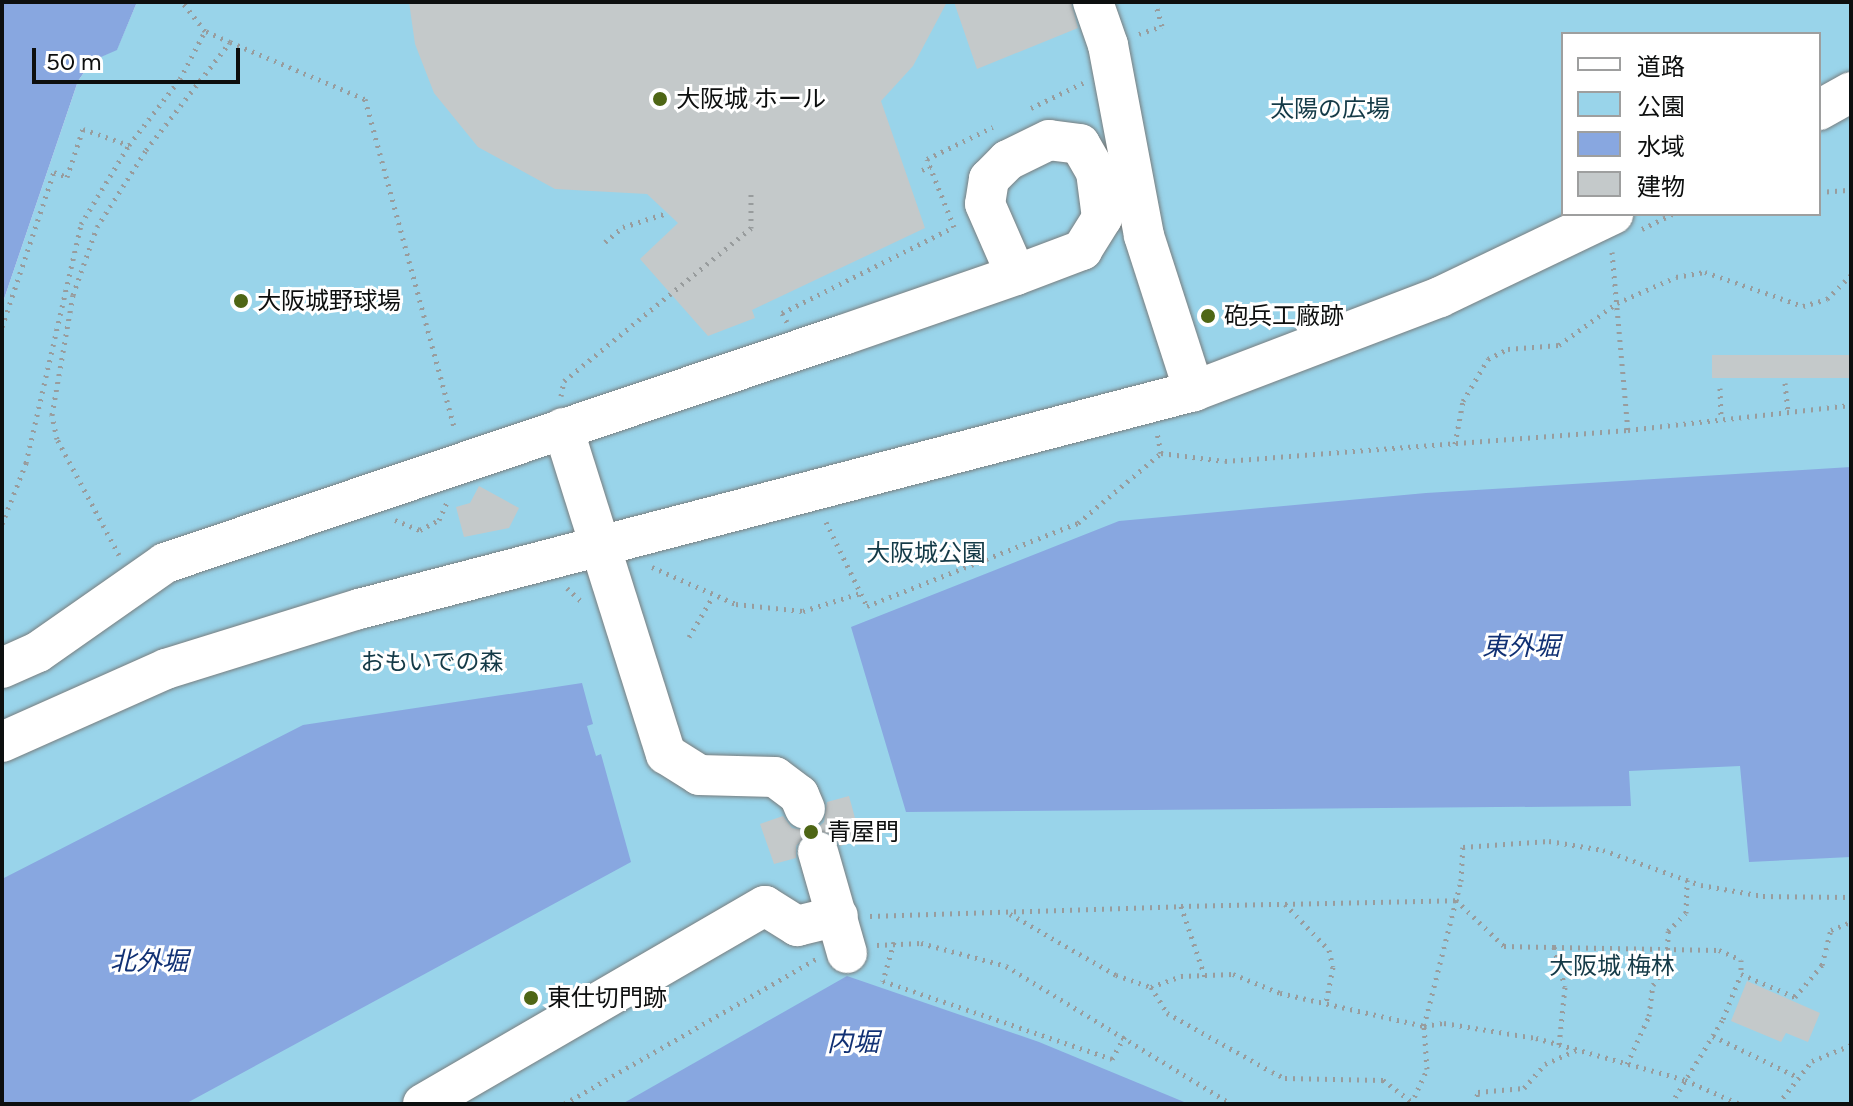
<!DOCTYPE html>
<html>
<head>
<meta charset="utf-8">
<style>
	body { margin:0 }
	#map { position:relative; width:1853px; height:1106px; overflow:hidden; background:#f3f7f9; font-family:Figtree,"Noto Sans JP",sans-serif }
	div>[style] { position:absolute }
	.green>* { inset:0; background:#99d4ea }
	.water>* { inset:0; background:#88a7e0 }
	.building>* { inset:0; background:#c4c9ca; transform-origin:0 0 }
	.path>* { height:5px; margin-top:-2.5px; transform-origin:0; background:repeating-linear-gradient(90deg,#989c9d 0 2px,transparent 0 8px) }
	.roads { filter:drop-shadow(0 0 2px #787d7e) drop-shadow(0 0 2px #787d7e) }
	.minor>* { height:40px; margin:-20px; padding:0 20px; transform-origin:20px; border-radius:20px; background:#fff }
	.dots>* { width:22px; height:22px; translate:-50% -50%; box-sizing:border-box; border:4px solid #fff; border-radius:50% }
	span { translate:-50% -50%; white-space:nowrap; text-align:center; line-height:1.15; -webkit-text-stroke:6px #fff; paint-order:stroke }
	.poi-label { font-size:24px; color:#0d0f0f }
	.left { translate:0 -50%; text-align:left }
	.park-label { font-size:24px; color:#143a47 }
	.water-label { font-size:26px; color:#113174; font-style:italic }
	.frame { position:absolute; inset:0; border:4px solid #0d0f0f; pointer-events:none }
	.legend { position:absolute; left:1561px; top:32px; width:260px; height:184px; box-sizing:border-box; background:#fff; border:2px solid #9e9f9f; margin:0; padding:10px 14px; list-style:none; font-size:24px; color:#0d0f0f }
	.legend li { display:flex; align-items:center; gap:16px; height:40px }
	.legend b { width:40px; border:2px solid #9e9f9f }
	.scale { position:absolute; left:32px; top:48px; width:208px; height:36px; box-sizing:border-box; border:4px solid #0d0f0f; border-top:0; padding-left:10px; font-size:24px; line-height:28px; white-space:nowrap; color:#0d0f0f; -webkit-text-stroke:6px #fff; paint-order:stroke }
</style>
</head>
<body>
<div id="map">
	<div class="green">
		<div style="clip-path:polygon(evenodd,137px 2px,1851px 2px,1851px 1104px,2px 1104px,2px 305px,78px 81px,92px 61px,117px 49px,137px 2px,1563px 34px,1819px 34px,1819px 214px,1563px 214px,1563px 34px)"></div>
	</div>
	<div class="water">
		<div style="clip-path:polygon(2px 2px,137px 2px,117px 50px,92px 61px,78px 81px,2px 305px)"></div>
		<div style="clip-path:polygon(1851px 467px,1851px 857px,1749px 862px,1740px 766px,1629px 771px,1631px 806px,906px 812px,851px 627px,1119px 521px,1426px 493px)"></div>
		<div style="clip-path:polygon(582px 683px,593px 724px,587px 726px,596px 756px,601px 754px,631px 862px,185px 1104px,2px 1104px,2px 879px,303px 725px)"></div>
		<div style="clip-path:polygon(847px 976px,1039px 1042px,1189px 1104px,622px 1104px)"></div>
	</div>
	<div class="building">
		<div style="clip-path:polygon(409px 2px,947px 2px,913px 66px,881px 101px,925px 228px,752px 310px,755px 318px,708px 336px,640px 259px,678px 223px,647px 194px,555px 189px,478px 147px,434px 93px,415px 44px)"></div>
		<div style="clip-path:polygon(954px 2px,1071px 2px,1078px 28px,977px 69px)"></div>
		<div style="left:1851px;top:355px;width:23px;height:139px;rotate:90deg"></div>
		<div style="clip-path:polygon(479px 486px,519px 508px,509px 528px,464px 537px,456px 507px,470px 503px)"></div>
		<div style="clip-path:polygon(849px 796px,861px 840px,840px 846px,833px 835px,815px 830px,824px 822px,827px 802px)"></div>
		<div style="clip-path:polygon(783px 816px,792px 828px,810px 831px,796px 846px,796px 858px,774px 864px,760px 824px)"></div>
		<div style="clip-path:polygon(1747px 981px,1820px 1013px,1808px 1042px,1786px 1033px,1781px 1042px,1731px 1021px)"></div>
	</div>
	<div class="path">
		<div style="left:1139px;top:34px;width:24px;rotate:-19deg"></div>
		<div style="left:1162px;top:26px;width:25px;rotate:-106deg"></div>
		<div style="left:230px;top:42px;width:147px;rotate:22.9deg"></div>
		<div style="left:365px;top:99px;width:343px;rotate:74.8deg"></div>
		<div style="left:1031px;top:108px;width:58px;rotate:-25.7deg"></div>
		<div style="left:922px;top:170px;width:9px;rotate:-21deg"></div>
		<div style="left:1819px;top:192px;width:32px;rotate:-4deg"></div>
		<div style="left:1642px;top:229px;width:34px;rotate:-26deg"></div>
		<div style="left:605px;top:242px;width:23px;rotate:-40deg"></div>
		<div style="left:623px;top:227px;width:43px;rotate:-17.6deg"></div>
		<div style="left:1612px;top:252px;width:179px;rotate:84.9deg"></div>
		<div style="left:787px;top:322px;width:10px;rotate:-119deg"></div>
		<div style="left:782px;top:313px;width:192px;rotate:-26.6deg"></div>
		<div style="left:954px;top:227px;width:73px;rotate:-111.7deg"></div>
		<div style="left:927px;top:159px;width:73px;rotate:-25.9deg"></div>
		<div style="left:2px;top:327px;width:163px;rotate:-71.5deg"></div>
		<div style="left:54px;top:172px;width:14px;rotate:21deg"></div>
		<div style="left:67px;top:177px;width:51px;rotate:-71.6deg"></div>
		<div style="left:83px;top:129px;width:49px;rotate:19.2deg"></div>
		<div style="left:1785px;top:383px;width:28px;rotate:84deg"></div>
		<div style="left:1720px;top:388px;width:30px;rotate:88deg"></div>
		<div style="left:561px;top:396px;width:15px;rotate:-79deg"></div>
		<div style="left:564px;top:381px;width:242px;rotate:-39.3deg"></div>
		<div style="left:751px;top:228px;width:39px;rotate:-90deg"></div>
		<div style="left:1455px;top:444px;width:44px;rotate:-79.5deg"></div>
		<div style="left:1463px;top:401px;width:49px;rotate:-59.2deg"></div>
		<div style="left:1488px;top:359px;width:22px;rotate:-27deg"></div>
		<div style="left:1508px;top:349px;width:51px;rotate:-4.5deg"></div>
		<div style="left:1559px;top:345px;width:72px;rotate:-35.9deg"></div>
		<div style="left:1617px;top:303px;width:64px;rotate:-23.8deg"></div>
		<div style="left:1676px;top:277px;width:29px;rotate:-10deg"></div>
		<div style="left:1705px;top:272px;width:104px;rotate:19.1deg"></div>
		<div style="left:1803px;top:306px;width:25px;rotate:-16deg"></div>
		<div style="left:1827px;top:299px;width:34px;rotate:-45deg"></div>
		<div style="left:1161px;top:453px;width:64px;rotate:7.1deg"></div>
		<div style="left:1225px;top:461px;width:404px;rotate:-4.4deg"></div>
		<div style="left:1628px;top:430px;width:224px;rotate:-6.4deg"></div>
		<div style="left:395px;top:520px;width:27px;rotate:22deg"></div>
		<div style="left:420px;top:530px;width:21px;rotate:-28deg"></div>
		<div style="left:439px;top:520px;width:20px;rotate:-66deg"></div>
		<div style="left:826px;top:522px;width:93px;rotate:64deg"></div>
		<div style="left:867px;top:606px;width:227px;rotate:-21.5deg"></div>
		<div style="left:1078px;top:523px;width:109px;rotate:-40.1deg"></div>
		<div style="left:1161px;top:453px;width:20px;rotate:-101deg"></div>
		<div style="left:2px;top:524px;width:66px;rotate:-68.5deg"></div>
		<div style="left:26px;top:463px;width:245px;rotate:-77deg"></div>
		<div style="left:81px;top:224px;width:92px;rotate:-58.7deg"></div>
		<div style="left:129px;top:145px;width:83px;rotate:-52.3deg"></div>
		<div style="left:180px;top:79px;width:54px;rotate:-62.5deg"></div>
		<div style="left:119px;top:555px;width:132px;rotate:-118.1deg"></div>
		<div style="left:57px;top:439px;width:25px;rotate:-102deg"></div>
		<div style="left:52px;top:415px;width:122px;rotate:-80.1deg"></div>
		<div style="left:73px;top:295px;width:72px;rotate:-70.6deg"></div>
		<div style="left:97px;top:227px;width:91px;rotate:-57.5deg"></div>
		<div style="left:146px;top:150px;width:137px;rotate:-52.1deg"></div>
		<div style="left:230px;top:42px;width:27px;rotate:-156deg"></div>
		<div style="left:205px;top:31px;width:37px;rotate:-128deg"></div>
		<div style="left:652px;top:567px;width:92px;rotate:23.8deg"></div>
		<div style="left:736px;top:604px;width:67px;rotate:6deg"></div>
		<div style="left:803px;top:611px;width:61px;rotate:-17.2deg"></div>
		<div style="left:567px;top:588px;width:22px;rotate:43deg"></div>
		<div style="left:689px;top:637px;width:45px;rotate:-59.5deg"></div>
		<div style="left:1285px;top:904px;width:64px;rotate:46.3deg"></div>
		<div style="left:1329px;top:950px;width:17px;rotate:77deg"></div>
		<div style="left:1333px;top:967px;width:36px;rotate:101deg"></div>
		<div style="left:1181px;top:906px;width:275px;rotate:-1.2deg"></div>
		<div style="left:1456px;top:900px;width:66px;rotate:43.8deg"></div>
		<div style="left:1504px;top:946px;width:50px;rotate:1.1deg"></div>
		<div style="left:1554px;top:947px;width:41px;rotate:74.6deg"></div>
		<div style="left:1565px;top:987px;width:58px;rotate:95.9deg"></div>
		<div style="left:1010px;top:914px;width:122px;rotate:29.9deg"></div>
		<div style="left:1116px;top:975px;width:37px;rotate:19deg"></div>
		<div style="left:1151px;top:987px;width:31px;rotate:58deg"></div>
		<div style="left:1167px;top:1013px;width:120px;rotate:29.3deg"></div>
		<div style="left:1272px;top:1072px;width:14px;rotate:25deg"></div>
		<div style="left:1285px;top:1078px;width:98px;rotate:1.2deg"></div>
		<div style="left:1383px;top:1080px;width:36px;rotate:37deg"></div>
		<div style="left:870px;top:916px;width:311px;rotate:-1.8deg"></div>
		<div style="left:1181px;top:906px;width:75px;rotate:71.3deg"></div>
		<div style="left:894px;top:942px;width:41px;rotate:105.8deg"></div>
		<div style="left:883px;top:981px;width:242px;rotate:18.8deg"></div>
		<div style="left:1112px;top:1059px;width:26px;rotate:-61deg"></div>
		<div style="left:877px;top:945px;width:44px;rotate:-2.6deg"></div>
		<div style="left:921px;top:943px;width:88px;rotate:15.1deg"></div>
		<div style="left:1006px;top:966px;width:264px;rotate:31.5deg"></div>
		<div style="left:1554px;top:947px;width:165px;rotate:1deg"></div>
		<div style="left:1719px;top:950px;width:24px;rotate:24deg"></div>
		<div style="left:1741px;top:960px;width:14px;rotate:90deg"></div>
		<div style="left:1741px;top:974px;width:59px;rotate:23.1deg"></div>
		<div style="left:1795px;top:997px;width:42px;rotate:-49.8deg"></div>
		<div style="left:1822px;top:965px;width:36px;rotate:-76deg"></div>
		<div style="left:1831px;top:930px;width:22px;rotate:-22deg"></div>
		<div style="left:1151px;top:987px;width:32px;rotate:-20deg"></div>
		<div style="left:1181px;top:976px;width:52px;rotate:-2.2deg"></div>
		<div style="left:1233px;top:974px;width:51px;rotate:22deg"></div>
		<div style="left:1280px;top:993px;width:148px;rotate:12.9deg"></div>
		<div style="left:1424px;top:1026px;width:20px;rotate:-9deg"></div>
		<div style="left:1444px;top:1023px;width:93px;rotate:9.3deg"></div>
		<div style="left:1536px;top:1038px;width:155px;rotate:15.7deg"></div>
		<div style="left:1685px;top:1080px;width:60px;rotate:23.6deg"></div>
		<div style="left:1713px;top:1036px;width:94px;rotate:25.8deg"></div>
		<div style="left:1627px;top:1064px;width:53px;rotate:-65.4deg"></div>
		<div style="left:1649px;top:1016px;width:31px;rotate:-83deg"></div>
		<div style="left:1653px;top:985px;width:24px;rotate:-55deg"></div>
		<div style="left:1667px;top:965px;width:34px;rotate:-88deg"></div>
		<div style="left:1668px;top:931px;width:25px;rotate:-45deg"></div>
		<div style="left:1686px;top:913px;width:33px;rotate:-88deg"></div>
		<div style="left:564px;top:1104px;width:291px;rotate:-29.9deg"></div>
		<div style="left:1411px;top:1104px;width:38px;rotate:-65deg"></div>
		<div style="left:1427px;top:1069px;width:43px;rotate:-94deg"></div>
		<div style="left:1424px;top:1026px;width:150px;rotate:-75.7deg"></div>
		<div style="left:1461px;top:881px;width:34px;rotate:-87deg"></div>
		<div style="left:1463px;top:847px;width:86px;rotate:-4deg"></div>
		<div style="left:1549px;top:841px;width:55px;rotate:9.5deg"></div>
		<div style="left:1603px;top:850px;width:104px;rotate:19.7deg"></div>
		<div style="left:1701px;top:885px;width:63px;rotate:10.1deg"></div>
		<div style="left:1763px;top:896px;width:88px;rotate:0.7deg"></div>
		<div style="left:1475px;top:1104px;width:12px;rotate:-76deg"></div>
		<div style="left:1478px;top:1092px;width:46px;rotate:-5deg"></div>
		<div style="left:1524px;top:1088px;width:32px;rotate:-49deg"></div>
		<div style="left:1545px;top:1064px;width:34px;rotate:-24deg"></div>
		<div style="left:1671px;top:1104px;width:100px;rotate:-58.5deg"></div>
		<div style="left:1723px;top:1019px;width:48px;rotate:-68.2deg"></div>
		<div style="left:1778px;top:1104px;width:55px;rotate:-51.7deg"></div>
		<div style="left:1812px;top:1061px;width:42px;rotate:-22.3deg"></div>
	</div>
	<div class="roads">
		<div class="minor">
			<div style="left:1093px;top:2px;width:46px;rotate:70.8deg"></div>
			<div style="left:1108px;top:45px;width:194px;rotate:79.3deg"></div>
			<div style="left:1144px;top:236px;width:163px;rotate:72.1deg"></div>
			<div style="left:1819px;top:110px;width:37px;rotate:-29deg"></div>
			<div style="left:563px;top:428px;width:342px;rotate:72.5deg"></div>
			<div style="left:666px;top:754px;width:39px;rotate:32deg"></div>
			<div style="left:699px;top:775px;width:76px;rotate:1.5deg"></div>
			<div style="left:775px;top:777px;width:30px;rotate:37deg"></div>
			<div style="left:799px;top:795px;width:15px;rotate:67deg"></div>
			<div style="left:2px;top:668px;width:39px;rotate:-24deg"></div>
			<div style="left:38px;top:652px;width:155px;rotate:-35deg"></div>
			<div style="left:165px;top:563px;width:715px;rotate:-18.59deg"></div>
			<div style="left:843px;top:335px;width:183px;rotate:-19.1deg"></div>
			<div style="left:1016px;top:275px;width:71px;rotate:-20.7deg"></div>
			<div style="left:1082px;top:250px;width:38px;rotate:-58deg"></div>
			<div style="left:1102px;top:218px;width:46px;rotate:-97.4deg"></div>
			<div style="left:1096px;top:172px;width:32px;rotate:-120deg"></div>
			<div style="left:1080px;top:144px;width:31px;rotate:-173deg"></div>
			<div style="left:1049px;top:140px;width:46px;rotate:154deg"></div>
			<div style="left:1008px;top:160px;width:27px;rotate:135deg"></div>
			<div style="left:989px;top:179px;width:25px;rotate:99deg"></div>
			<div style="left:985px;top:204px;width:77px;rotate:66.4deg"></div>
			<div style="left:2px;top:742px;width:180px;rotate:-24deg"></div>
			<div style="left:166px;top:669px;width:202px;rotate:-17.3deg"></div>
			<div style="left:359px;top:609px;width:863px;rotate:-14.63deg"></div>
			<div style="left:1194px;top:391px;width:263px;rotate:-20.9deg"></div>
			<div style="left:1440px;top:297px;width:192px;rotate:-25.6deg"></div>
			<div style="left:818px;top:852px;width:105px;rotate:74deg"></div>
			<div style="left:423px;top:1104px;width:395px;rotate:-30.1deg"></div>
			<div style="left:765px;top:906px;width:38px;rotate:32deg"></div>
			<div style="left:797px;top:926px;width:42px;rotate:-13.7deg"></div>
		</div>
	</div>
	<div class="dots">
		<div style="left:660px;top:99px;background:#4e6615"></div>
		<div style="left:241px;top:301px;background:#4e6615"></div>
		<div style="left:1208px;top:316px;background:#4e6615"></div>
		<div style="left:811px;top:832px;background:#4e6615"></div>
		<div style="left:531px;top:998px;background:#4e6615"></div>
	</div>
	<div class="poi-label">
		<span class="left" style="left:676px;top:99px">大阪城 ホール</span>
		<span class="left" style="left:257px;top:301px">大阪城野球場</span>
		<span class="left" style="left:1224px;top:316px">砲兵工廠跡</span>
		<span class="left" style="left:827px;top:832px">青屋門</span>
		<span class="left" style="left:547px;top:998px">東仕切門跡</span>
	</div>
	<div class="park-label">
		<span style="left:1330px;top:109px">太陽の広場</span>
		<span style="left:926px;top:553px">大阪城公園</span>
		<span style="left:432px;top:662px">おもいでの森</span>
		<span style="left:1612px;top:966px">大阪城 梅林</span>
	</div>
	<div class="water-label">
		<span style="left:1521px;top:647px">東外堀</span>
		<span style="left:149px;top:962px">北外堀</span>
		<span style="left:853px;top:1043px">内堀</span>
	</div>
	<div class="frame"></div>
	<ul class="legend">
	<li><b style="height:10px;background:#fff"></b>道路</li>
	<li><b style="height:22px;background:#99d4ea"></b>公園</li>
	<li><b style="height:22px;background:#88a7e0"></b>水域</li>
	<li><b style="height:22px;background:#c4c9ca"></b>建物</li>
	</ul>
	<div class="scale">50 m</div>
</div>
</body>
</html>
